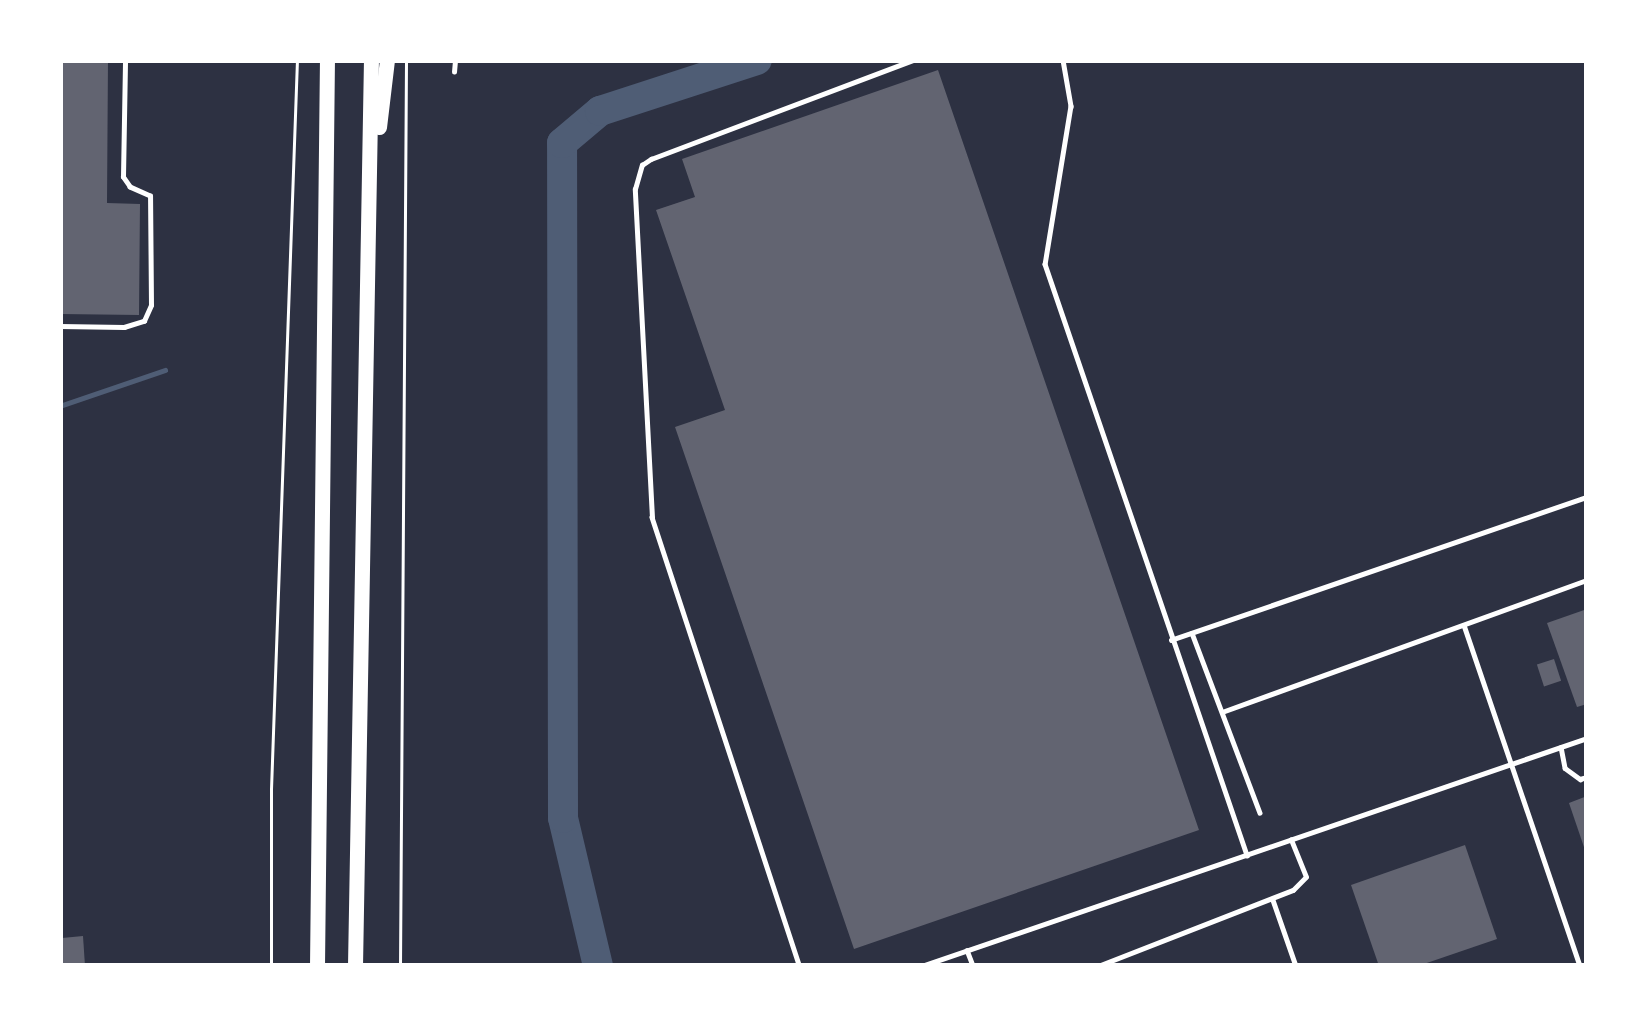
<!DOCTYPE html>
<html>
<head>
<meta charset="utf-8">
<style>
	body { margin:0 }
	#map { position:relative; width:1647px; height:1026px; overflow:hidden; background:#2d3142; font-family:"Titillium Web",sans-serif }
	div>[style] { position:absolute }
	.stream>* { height:4.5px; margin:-2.25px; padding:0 2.25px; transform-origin:2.25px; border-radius:2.25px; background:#4f5d75 }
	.river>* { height:30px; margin:-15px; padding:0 15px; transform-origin:15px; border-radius:15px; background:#4f5d75 }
	.building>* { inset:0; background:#626471; transform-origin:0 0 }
	.path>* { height:3px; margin:-1.5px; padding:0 1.5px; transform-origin:1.5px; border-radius:1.5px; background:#fff }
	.service>* { height:4.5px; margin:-2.25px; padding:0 2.25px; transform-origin:2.25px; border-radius:2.25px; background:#fff }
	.motorway>* { height:15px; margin:-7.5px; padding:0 7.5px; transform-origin:7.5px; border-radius:7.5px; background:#fff }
	span { translate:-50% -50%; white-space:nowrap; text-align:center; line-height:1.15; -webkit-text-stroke:9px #fff; paint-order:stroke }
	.frame { position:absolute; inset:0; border:63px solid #fff; pointer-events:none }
</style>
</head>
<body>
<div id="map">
	<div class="stream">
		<div style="left:60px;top:406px;width:111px;rotate:-18.9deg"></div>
	</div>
	<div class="river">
		<div style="left:598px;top:966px;width:152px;rotate:-103.3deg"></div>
		<div style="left:563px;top:818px;width:675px;rotate:-90.08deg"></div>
		<div style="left:562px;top:143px;width:50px;rotate:-40.1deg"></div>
		<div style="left:600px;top:111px;width:165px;rotate:-18deg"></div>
	</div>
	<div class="building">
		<div style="clip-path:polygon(60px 60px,108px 60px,107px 203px,140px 204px,139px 315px,60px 314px)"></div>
		<div style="clip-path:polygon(938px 70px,1199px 830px,854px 949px,675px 427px,725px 410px,656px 210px,695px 197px,682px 159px)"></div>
		<div style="clip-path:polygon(1587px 609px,1587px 704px,1577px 707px,1547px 623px)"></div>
		<div style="left:1554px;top:659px;width:23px;height:18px;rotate:72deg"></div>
		<div style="clip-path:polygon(1587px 796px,1587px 853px,1586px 853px,1569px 803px)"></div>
		<div style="clip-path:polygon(1465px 845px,1497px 939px,1418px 966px,1379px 966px,1351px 885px)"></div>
		<div style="clip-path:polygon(83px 936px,85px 966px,60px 966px,62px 938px)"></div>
	</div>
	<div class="path">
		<div style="left:271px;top:966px;width:177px;rotate:-90deg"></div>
		<div style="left:271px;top:789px;width:729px;rotate:-87.96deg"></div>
		<div style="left:400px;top:966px;width:906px;rotate:-89.62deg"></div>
	</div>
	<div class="service">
		<div style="left:1063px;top:60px;width:47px;rotate:80.1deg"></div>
		<div style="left:1071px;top:106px;width:160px;rotate:99.3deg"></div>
		<div style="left:1045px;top:264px;width:625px;rotate:71.13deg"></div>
		<div style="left:454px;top:72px;width:12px;rotate:-85deg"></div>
		<div style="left:60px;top:326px;width:64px;rotate:0.9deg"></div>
		<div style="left:124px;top:327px;width:21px;rotate:-17deg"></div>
		<div style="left:144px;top:321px;width:17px;rotate:-66deg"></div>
		<div style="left:151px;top:305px;width:109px;rotate:-90.5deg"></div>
		<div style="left:150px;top:196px;width:22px;rotate:-156deg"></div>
		<div style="left:130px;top:187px;width:12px;rotate:-125deg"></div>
		<div style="left:123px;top:177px;width:117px;rotate:-89deg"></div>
		<div style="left:1464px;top:625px;width:360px;rotate:71.2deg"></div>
		<div style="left:1192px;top:633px;width:192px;rotate:69.3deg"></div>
		<div style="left:1171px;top:640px;width:440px;rotate:-19deg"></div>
		<div style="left:1222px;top:712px;width:388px;rotate:-19.9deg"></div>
		<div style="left:1561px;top:747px;width:21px;rotate:79deg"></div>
		<div style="left:1565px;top:768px;width:19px;rotate:36deg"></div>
		<div style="left:1580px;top:779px;width:7px;rotate:-16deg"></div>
		<div style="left:1273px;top:900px;width:70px;rotate:70.8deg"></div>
		<div style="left:967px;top:950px;width:17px;rotate:69deg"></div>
		<div style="left:799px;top:966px;width:472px;rotate:-108.2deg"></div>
		<div style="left:652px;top:518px;width:329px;rotate:-93deg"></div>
		<div style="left:635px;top:189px;width:25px;rotate:-74deg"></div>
		<div style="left:642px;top:165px;width:11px;rotate:-34deg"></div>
		<div style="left:651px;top:159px;width:280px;rotate:-20.7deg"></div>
		<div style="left:922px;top:966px;width:703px;rotate:-18.92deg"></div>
		<div style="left:1098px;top:966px;width:209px;rotate:-21.3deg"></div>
		<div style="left:1293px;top:890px;width:18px;rotate:-45deg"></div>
		<div style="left:1306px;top:877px;width:40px;rotate:-112deg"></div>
	</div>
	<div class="motorway">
		<div style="left:379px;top:127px;width:67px;rotate:-83.2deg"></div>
		<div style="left:317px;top:966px;width:906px;rotate:-89.37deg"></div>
		<div style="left:355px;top:966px;width:906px;rotate:-88.99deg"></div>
	</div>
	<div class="frame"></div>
</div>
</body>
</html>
